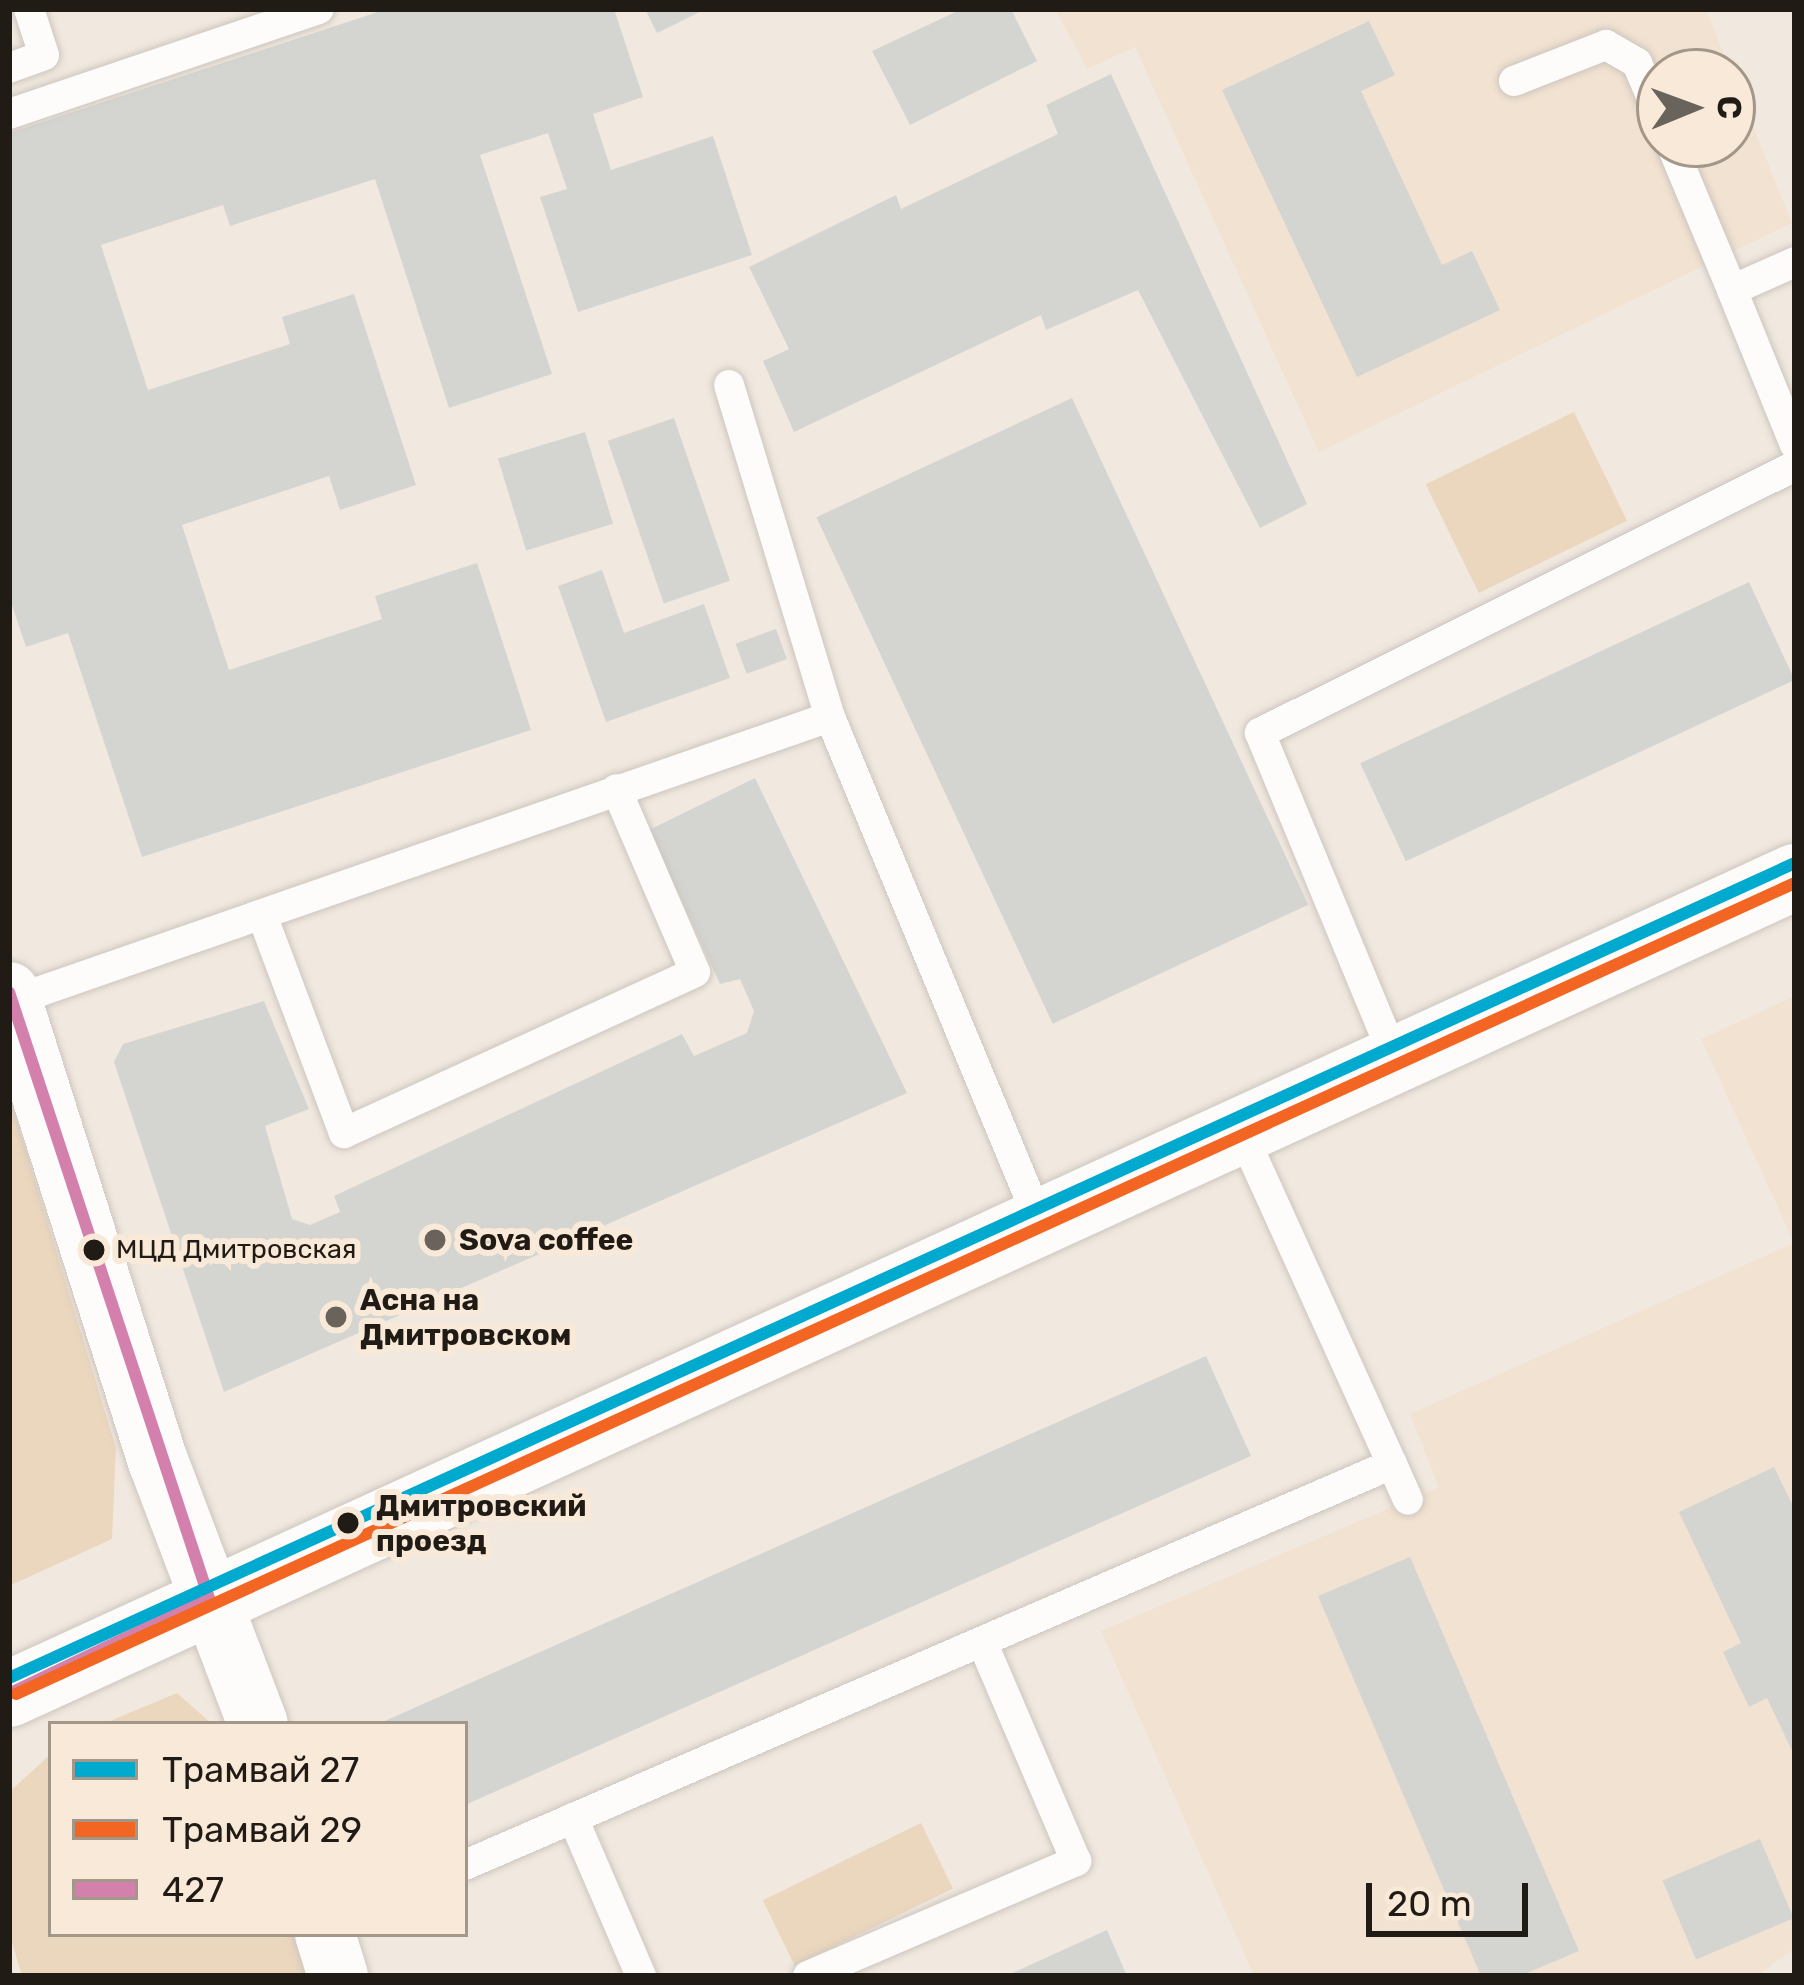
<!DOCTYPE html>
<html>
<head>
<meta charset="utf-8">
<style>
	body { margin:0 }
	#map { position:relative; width:1804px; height:1985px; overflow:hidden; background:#f1e9e0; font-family:Rubik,sans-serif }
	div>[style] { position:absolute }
	.built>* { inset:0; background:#f2e2d1 }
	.green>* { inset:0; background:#ebd6be; transform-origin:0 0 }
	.building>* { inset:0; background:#d4d5d1; transform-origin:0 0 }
	.roads { filter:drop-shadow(0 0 3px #cdc6bf) drop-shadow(0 0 3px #cdc6bf) }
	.service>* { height:30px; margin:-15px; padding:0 15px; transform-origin:15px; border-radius:15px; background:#fdfcfa }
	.minor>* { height:60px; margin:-30px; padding:0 30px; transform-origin:30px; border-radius:30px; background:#fdfcfa }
	.tertiary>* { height:66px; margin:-33px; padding:0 33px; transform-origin:33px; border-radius:33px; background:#fdfcfa }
	.bus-1>* { height:12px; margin:-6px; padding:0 6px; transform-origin:6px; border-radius:6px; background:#d381ac }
	.tram-1>* { height:12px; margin:-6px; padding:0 6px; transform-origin:6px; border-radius:6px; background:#00a9ce }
	.tram-2>* { height:12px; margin:-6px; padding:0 6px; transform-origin:6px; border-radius:6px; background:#f26522 }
	.dots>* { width:33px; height:33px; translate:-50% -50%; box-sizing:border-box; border:6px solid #f9e9d8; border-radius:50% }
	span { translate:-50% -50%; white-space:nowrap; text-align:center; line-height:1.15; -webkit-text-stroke:12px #f9e9d8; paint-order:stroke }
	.bus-label { font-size:27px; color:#211b15 }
	.left { translate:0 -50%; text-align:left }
	.poi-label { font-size:30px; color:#211b15; font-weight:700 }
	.stop-label { font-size:30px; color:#211b15; font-weight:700 }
	.frame { position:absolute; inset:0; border:12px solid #211b15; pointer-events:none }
	.legend { position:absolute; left:48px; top:1721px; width:420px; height:216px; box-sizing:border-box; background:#f9e9d8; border:3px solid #a3978a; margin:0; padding:15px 21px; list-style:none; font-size:36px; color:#211b15 }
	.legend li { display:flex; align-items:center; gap:24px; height:60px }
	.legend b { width:60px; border:3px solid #a3978a }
	.north { position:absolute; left:1636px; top:48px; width:120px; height:120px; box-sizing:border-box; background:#f9e9d8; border:3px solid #a3978a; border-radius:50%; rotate:89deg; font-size:33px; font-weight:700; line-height:48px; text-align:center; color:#211b15 }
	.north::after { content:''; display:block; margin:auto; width:42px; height:54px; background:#6a635c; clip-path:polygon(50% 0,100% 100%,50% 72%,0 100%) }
	.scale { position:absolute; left:1366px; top:1883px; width:162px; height:54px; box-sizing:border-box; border:6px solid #211b15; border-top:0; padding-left:15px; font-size:36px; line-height:42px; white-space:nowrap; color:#211b15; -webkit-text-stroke:9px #f9e9d8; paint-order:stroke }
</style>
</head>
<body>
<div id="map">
	<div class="built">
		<div style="clip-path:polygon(1055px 9px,1706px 9px,1731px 72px,1660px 72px,1660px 144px,1732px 144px,1732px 74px,1792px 223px,1319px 452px,1135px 47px,1087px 69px)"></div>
		<div style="clip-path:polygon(1795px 996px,1795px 1948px,1757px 1976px,1254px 1976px,1101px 1631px,1439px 1487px,1410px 1414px,1794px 1243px,1701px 1039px)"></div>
	</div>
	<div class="green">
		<div style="left:1574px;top:412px;width:121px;height:165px;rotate:64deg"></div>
		<div style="clip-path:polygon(9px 1095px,116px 1448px,112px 1539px,9px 1586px)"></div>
		<div style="clip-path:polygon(177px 1693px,212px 1724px,103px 1724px)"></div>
		<div style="clip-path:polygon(51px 1754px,51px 1934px,298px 1934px,310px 1976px,22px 1976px,9px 1933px,9px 1792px)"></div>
		<div style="left:921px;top:1823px;width:73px;height:176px;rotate:64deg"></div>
	</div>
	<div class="building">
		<div style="clip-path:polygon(387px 9px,614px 9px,643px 97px,593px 114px,611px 170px,713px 136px,752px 255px,578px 312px,540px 197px,567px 189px,548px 133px,480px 155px,552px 374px,449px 408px,375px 179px,230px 226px,223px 205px,101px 245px,148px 390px,290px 344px,282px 317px,354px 294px,416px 485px,340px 510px,329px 476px,182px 525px,229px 670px,382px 619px,375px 596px,477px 563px,531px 730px,142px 857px,68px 633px,26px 647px,9px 596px,9px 133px)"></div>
		<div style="clip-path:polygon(645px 9px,706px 9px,657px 33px)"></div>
		<div style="clip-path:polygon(962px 9px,1011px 9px,1037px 61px,910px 125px,872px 51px)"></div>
		<div style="clip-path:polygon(1369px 21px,1395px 75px,1361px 91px,1442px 265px,1472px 251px,1500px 310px,1357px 377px,1222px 90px)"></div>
		<div style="clip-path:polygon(1111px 74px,1307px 504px,1260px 528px,1138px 290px,1046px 330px,1041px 315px,794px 432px,763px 361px,789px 349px,749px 267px,896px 195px,901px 209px,1058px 134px,1046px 105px)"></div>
		<div style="left:1072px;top:398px;width:559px;height:282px;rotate:65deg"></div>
		<div style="left:674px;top:418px;width:172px;height:70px;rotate:71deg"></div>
		<div style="left:585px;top:432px;width:96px;height:91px;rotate:73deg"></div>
		<div style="clip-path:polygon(602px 570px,624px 633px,704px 604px,730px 678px,606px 722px,558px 586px)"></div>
		<div style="left:1749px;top:582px;width:108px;height:429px;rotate:65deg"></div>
		<div style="left:776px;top:629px;width:32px;height:43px;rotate:70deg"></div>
		<div style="clip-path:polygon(755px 778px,907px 1093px,224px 1392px,114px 1062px,123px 1044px,264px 1001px,309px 1109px,265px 1126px,292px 1219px,310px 1225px,340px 1212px,334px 1196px,682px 1034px,694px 1056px,747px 1033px,754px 1011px,740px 979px,720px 984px,649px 830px)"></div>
		<div style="clip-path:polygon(1206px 1356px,1251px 1456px,465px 1805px,465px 1724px,378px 1724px)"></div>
		<div style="clip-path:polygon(1774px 1467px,1795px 1510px,1795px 1757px,1767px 1698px,1749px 1707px,1723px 1652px,1741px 1643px,1679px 1512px)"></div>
		<div style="clip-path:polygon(1410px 1557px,1579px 1951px,1520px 1976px,1481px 1976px,1318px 1596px)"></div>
		<div style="left:1760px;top:1839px;width:86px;height:106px;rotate:67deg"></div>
		<div style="clip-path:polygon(1107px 1930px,1127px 1976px,1006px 1976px,1041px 1960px)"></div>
	</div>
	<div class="roads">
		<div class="service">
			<div style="left:9px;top:68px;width:37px;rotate:-20deg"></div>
			<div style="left:44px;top:55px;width:48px;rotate:-108.1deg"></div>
			<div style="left:1514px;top:81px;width:99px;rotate:-21.4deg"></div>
			<div style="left:1606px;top:45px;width:36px;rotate:30deg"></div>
			<div style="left:1637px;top:63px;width:59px;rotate:66.9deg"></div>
			<div style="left:9px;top:114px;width:327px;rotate:-18.7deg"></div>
			<div style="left:1671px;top:144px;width:158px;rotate:67.3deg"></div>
			<div style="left:1795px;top:262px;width:69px;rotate:156deg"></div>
			<div style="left:1732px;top:290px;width:167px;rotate:67.9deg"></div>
			<div style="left:729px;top:385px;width:347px;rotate:73.1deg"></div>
			<div style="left:830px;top:717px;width:545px;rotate:67.44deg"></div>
			<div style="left:262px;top:915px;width:233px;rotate:69.4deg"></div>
			<div style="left:344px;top:1133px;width:386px;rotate:-24.6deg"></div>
			<div style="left:695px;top:972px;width:199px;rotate:-113.3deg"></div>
			<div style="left:12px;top:1001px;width:866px;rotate:-19.15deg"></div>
			<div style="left:1395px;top:1059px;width:353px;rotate:-112.5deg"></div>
			<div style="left:1260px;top:733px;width:598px;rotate:-26.52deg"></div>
			<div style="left:1392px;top:1464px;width:39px;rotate:66deg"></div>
			<div style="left:573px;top:1818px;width:172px;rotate:66.7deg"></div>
			<div style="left:465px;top:1865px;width:1010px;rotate:-23.39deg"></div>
			<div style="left:1392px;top:1464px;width:368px;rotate:-114.4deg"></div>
			<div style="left:808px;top:1976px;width:292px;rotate:-23.2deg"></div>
			<div style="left:1076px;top:1861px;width:234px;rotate:-113.2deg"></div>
		</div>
		<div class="minor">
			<div style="left:9px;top:992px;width:492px;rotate:72.4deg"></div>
			<div style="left:158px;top:1461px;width:281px;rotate:69.2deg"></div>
			<div style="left:325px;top:1934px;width:44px;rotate:72.8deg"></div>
		</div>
		<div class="tertiary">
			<div style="left:9px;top:1694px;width:1964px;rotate:-24.58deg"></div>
		</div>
	</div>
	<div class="bus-1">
		<div style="left:9px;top:992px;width:638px;rotate:71.74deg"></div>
		<div style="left:209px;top:1598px;width:222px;rotate:154.4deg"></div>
	</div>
	<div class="tram-1">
		<div style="left:9px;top:1678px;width:1963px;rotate:-24.53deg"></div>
	</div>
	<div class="tram-2">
		<div style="left:16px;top:1694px;width:1955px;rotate:-24.51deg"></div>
	</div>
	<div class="dots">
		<div style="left:435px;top:1240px;background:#6a635c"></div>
		<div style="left:94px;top:1250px;background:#211b15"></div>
		<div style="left:336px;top:1317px;background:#6a635c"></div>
		<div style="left:348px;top:1523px;background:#211b15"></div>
	</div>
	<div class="bus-label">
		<span class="left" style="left:116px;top:1250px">МЦД Дмитровская</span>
	</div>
	<div class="poi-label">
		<span class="left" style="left:459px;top:1240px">Sova coffee</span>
		<span class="left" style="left:360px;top:1317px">Асна на<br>Дмитровском</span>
	</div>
	<div class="stop-label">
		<span class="left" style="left:376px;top:1523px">Дмитровский<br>проезд</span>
	</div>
	<div class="frame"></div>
	<ul class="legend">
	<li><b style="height:15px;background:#00a9ce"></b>Трамвай 27</li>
	<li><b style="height:15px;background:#f26522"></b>Трамвай 29</li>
	<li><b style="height:15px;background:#d381ac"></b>427</li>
	</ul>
	<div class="north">С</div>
	<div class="scale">20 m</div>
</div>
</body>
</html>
